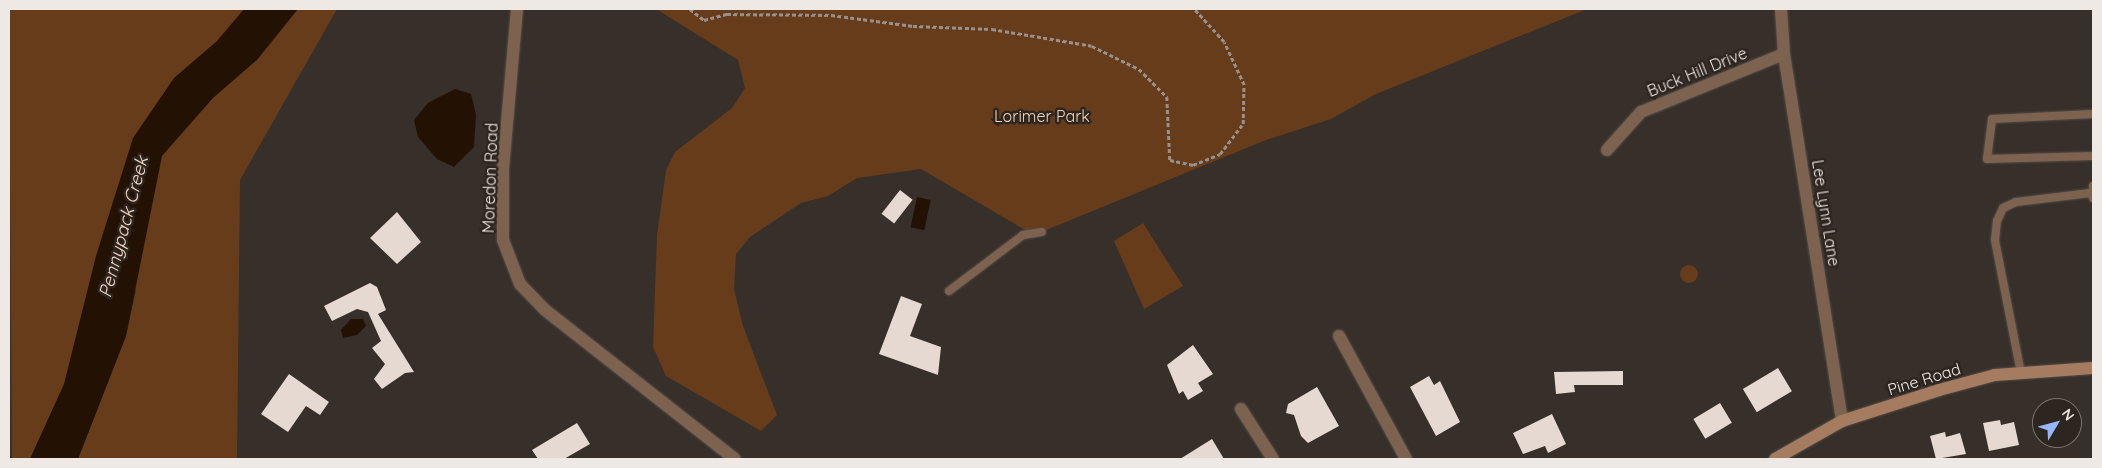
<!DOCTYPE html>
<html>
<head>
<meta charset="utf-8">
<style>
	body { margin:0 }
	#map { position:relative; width:2102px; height:468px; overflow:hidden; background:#372f29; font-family:Quicksand,sans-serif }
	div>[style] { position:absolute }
	.green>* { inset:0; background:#673c1b }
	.round { border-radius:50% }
	.water>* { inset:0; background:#231104; transform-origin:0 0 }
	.building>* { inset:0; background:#e5d9d2; transform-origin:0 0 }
	.path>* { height:2.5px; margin-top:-1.25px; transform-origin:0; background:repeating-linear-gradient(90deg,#97908b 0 4px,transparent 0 6.5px) }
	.roads { filter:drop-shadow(0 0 1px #544d47) drop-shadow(0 0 1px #544d47) }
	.lane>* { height:8px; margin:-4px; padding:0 4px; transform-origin:4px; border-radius:4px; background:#7c624f }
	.street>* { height:12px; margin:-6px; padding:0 6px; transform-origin:6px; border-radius:6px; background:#7c624f }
	.secondary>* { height:12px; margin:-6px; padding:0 6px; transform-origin:6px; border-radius:6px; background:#a57c5f }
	span { translate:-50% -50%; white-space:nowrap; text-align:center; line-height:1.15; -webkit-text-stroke:5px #2d251f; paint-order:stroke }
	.street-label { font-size:16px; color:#efe9e5 }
	.park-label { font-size:16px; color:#f6d4bb }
	.water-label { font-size:18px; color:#fcd9c1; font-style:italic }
	.frame { position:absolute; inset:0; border:10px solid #efe9e5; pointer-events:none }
	.north { position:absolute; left:2032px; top:398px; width:50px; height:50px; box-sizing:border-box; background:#2d251f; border:1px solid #7b736e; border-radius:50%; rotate:53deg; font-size:14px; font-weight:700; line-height:20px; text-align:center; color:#efe9e5 }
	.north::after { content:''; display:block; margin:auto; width:18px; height:22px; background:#98b6fd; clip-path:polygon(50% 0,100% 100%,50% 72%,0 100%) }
</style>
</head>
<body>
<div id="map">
	<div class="green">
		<div style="clip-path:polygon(9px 9px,337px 9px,240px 180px,237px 459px,78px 459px,126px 336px,136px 290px,56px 402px,30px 459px,12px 459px)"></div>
		<div style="clip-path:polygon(656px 9px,1587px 9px,1376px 94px,1331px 119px,1266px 140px,1034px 235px,921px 169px,857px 178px,828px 196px,801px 203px,750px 237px,736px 254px,734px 289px,743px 326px,777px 415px,761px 431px,666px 376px,653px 347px,657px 235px,666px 170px,675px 152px,732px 108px,745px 88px,738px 60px)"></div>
		<div style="clip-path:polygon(1143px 223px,1183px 286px,1144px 309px,1114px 241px)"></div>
		<div class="round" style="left:1680px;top:265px;width:18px;height:18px"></div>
	</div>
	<div class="water">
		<div style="clip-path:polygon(244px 9px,298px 9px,257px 60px,213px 98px,162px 156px,126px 336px,78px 459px,30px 459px,64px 384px,96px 256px,133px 138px,174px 78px,217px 41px)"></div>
		<div style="clip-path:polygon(455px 89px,471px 94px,476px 115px,474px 147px,454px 167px,437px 159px,418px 137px,414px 120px,428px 103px)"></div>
		<div style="left:917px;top:197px;width:14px;height:31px;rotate:12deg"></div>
		<div style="clip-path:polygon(351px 319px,363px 319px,366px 326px,357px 335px,343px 338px,341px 330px)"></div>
	</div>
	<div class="building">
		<div style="left:900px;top:190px;width:16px;height:30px;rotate:38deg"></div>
		<div style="clip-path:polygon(397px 212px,421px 242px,397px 264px,370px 238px)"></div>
		<div style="clip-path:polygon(370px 283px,377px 287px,386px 310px,378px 314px,414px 372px,405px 373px,382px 389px,374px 379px,385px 364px,372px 348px,381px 341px,368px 312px,357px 309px,332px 321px,324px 306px)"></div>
		<div style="clip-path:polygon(901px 296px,922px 304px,910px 336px,941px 347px,938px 375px,879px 354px)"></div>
		<div style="clip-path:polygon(1193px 345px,1213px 374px,1198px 383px,1203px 391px,1188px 400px,1183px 391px,1179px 394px,1167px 365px)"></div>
		<div style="left:1778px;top:368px;width:27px;height:41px;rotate:59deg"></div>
		<div style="clip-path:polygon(1623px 371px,1623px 385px,1574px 385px,1575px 392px,1556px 394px,1554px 372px)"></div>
		<div style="clip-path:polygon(289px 374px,329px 402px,320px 415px,306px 406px,288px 432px,261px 414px)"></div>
		<div style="clip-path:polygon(1429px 376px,1434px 385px,1440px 381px,1460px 422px,1436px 436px,1410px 387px)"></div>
		<div style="clip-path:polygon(1317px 387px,1339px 426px,1308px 443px,1301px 436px,1294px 415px,1286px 413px,1288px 404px)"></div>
		<div style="left:1720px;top:403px;width:23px;height:31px;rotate:59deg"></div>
		<div style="clip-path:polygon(1552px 414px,1566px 444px,1548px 453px,1545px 446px,1523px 454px,1513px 433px)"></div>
		<div style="clip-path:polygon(2000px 420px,2001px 425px,2014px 422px,2019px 445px,1989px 451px,1983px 423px)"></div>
		<div style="clip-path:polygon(577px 423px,590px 444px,564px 459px,538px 459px,532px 450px)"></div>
		<div style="clip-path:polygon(1945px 432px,1946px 437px,1960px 433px,1966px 454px,1936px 459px,1930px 436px)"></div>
		<div style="clip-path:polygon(1212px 439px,1224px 459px,1180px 459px)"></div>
	</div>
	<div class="path">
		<div style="left:690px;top:9px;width:18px;rotate:38deg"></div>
		<div style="left:704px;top:20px;width:24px;rotate:-15deg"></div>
		<div style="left:727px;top:14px;width:104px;rotate:0.6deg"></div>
		<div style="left:831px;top:15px;width:83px;rotate:7.6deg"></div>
		<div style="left:913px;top:26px;width:79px;rotate:2.2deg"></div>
		<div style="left:992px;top:29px;width:101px;rotate:9.6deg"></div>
		<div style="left:1092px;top:46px;width:52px;rotate:26.1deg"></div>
		<div style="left:1139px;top:69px;width:40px;rotate:45deg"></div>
		<div style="left:1167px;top:97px;width:63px;rotate:87.3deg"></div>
		<div style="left:1170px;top:160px;width:24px;rotate:12deg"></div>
		<div style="left:1193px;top:165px;width:29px;rotate:-22deg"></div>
		<div style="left:1220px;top:154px;width:38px;rotate:-53deg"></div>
		<div style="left:1243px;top:124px;width:39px;rotate:-89deg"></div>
		<div style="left:1244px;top:85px;width:47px;rotate:-114.9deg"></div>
		<div style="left:1224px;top:42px;width:45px;rotate:-132.3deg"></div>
	</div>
	<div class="roads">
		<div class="lane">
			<div style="left:2093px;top:114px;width:101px;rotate:177.2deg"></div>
			<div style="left:1992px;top:119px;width:40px;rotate:97.1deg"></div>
			<div style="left:1987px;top:159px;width:106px;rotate:-1.6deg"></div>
			<div style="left:2093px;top:186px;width:12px;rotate:90deg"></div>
			<div style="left:949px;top:291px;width:93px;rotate:-37.1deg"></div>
			<div style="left:1023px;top:235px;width:19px;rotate:-9deg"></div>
			<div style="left:2021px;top:373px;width:136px;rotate:-101.1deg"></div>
			<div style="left:1995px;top:240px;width:19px;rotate:-84deg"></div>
			<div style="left:1997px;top:221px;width:14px;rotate:-65deg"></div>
			<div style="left:2003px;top:208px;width:14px;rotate:-25deg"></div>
			<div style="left:2016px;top:202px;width:75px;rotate:-6.9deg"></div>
		</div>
		<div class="street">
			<div style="left:517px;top:9px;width:162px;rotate:95deg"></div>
			<div style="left:503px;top:170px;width:70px;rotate:90deg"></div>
			<div style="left:503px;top:240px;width:47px;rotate:68.9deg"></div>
			<div style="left:520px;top:284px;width:36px;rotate:46deg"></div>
			<div style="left:545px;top:310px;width:241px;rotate:38.1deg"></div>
			<div style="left:1781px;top:9px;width:45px;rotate:86.2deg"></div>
			<div style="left:1784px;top:54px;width:372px;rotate:81deg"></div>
			<div style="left:1607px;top:150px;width:51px;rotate:-48.2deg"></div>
			<div style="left:1641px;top:112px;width:154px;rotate:-22.1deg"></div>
			<div style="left:1339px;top:336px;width:140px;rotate:61.4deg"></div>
			<div style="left:1241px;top:409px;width:59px;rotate:57.4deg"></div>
		</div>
		<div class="secondary">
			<div style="left:1775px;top:459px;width:77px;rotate:-29.6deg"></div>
			<div style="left:1842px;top:421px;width:102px;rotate:-17.7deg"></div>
			<div style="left:1939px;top:390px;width:58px;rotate:-15deg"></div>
			<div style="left:1995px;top:375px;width:98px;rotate:-4.1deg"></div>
		</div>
	</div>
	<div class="street-label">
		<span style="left:1697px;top:72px;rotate:-22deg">Buck Hill Drive</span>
		<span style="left:490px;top:178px;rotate:-88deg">Moredon Road</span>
		<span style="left:1826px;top:213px;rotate:81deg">Lee Lynn Lane</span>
		<span style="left:1924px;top:379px;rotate:-17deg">Pine Road</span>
	</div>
	<div class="park-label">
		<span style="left:1042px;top:116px">Lorimer Park</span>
	</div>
	<div class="water-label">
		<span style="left:124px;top:227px;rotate:-75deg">Pennypack Creek</span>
	</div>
	<div class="frame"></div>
	<div class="north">N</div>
</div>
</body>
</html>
